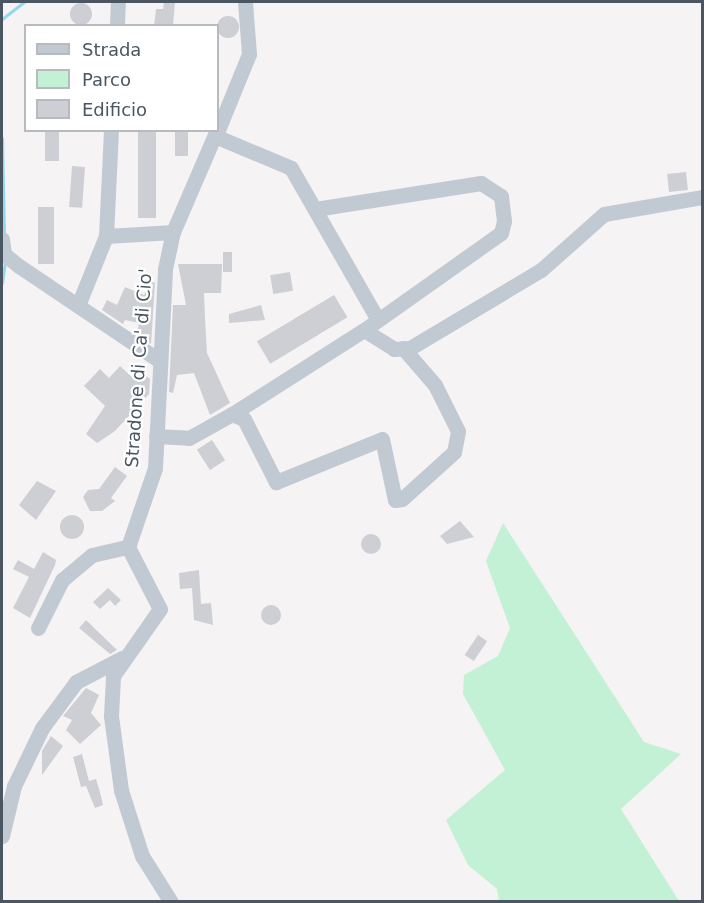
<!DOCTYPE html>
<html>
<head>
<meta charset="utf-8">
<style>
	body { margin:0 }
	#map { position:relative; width:704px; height:903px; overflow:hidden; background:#f5f3f3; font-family:"DejaVu Sans",sans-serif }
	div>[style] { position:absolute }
	.green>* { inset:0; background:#c3f1d5 }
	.stream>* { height:3px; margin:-1.5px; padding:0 1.5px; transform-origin:1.5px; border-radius:1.5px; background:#90daee }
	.building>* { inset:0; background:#cdcfd5; transform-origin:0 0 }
	.round { border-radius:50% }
	.minor>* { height:15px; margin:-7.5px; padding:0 7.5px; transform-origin:7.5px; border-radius:7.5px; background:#c1cad2 }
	span { translate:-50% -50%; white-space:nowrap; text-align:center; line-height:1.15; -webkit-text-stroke:4.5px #fff; paint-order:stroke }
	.street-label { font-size:18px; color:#4a5661 }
	.frame { position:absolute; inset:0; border:3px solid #4a5661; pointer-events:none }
	.legend { position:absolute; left:24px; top:24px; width:195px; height:108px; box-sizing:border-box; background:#fff; border:2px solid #b7bbc0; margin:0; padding:8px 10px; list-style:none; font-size:18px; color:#4a5661 }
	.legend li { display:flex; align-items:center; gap:12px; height:30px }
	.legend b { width:30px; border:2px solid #b7bbc0 }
</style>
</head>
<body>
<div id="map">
	<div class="green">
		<div style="clip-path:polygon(503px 523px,644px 742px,681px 754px,621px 809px,679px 901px,470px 901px,499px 901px,497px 889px,468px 865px,446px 820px,505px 770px,463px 694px,464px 675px,498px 656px,510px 628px,486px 561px)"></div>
	</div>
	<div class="stream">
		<div style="left:2px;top:19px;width:28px;rotate:-38deg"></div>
		<div style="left:2px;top:138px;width:95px;rotate:88.8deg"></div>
		<div style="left:2px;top:283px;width:22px;rotate:-82deg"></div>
	</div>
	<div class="building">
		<div style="clip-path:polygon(164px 2px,175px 2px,173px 26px,154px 26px,156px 9px,163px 9px)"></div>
		<div class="round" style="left:70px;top:3px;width:22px;height:22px"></div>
		<div class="round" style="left:217px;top:16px;width:22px;height:22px"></div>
		<div style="left:45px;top:130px;width:14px;height:31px"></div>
		<div style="left:138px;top:130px;width:18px;height:88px"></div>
		<div style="left:175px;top:130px;width:13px;height:26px"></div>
		<div style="left:72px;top:166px;width:13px;height:41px;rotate:4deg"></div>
		<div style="left:686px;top:172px;width:18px;height:19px;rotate:84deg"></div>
		<div style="left:38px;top:207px;width:16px;height:57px"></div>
		<div style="left:223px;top:252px;width:9px;height:20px"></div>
		<div style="clip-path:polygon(178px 264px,222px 264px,221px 293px,204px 293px,205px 319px,207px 353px,230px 403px,210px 415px,194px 373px,177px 375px,173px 393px,169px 392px,173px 305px,186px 305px)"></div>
		<div style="left:290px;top:272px;width:19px;height:20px;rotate:81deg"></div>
		<div style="clip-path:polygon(151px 281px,155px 283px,151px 344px,137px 334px,139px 323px,125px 320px,123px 324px,102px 310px,107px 300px,117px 305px,125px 287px,144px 295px)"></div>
		<div style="left:334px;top:295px;width:26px;height:90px;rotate:59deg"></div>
		<div style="clip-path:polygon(261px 305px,265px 320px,229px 323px,229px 314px)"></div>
		<div style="clip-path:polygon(120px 366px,135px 380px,142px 372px,150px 379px,149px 394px,115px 431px,97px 443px,86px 434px,105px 406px,84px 386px,100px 369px,109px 378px)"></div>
		<div style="left:212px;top:440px;width:24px;height:18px;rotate:57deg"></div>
		<div style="clip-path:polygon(115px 467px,127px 476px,111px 498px,115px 501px,102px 511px,90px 511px,83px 497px,88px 490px,99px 489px)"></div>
		<div style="clip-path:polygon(37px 481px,56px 491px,36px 520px,19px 505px)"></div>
		<div class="round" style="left:60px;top:515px;width:24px;height:24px"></div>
		<div style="clip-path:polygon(460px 521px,474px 537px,447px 544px,440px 536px)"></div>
		<div class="round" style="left:361px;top:534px;width:20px;height:20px"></div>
		<div style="clip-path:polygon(43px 552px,56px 560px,55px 565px,30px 618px,13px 608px,29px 577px,13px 569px,18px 560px,34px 569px)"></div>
		<div style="clip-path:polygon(199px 570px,201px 604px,211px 603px,213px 625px,194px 620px,192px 588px,180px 589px,179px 573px)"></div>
		<div style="clip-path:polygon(108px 588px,121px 600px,115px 606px,110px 600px,100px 609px,93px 602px)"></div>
		<div class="round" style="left:261px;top:605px;width:20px;height:20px"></div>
		<div style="clip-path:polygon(86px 620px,117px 650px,110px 654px,79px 628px)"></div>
		<div style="left:478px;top:635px;width:11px;height:24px;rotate:34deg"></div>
		<div style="clip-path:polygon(86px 688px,99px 695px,91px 713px,101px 725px,80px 744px,66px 730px,72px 720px,63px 716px)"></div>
		<div style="clip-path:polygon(51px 736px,63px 746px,42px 775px,42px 751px)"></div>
		<div style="clip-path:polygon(82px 754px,89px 781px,96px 779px,101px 796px,103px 805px,95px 808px,86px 786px,81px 787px,73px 757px)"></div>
	</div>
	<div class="minor">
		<div style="left:117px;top:26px;width:24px;rotate:-88deg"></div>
		<div style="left:218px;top:130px;width:82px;rotate:-67.8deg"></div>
		<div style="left:249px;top:54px;width:52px;rotate:-94.4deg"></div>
		<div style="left:215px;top:136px;width:82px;rotate:22.8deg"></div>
		<div style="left:291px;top:168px;width:173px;rotate:60.2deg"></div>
		<div style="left:106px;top:236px;width:67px;rotate:-3.4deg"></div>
		<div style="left:2px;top:239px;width:15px;rotate:82deg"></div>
		<div style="left:4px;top:254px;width:19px;rotate:39deg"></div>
		<div style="left:19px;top:266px;width:166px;rotate:34deg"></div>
		<div style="left:79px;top:303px;width:72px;rotate:-68.1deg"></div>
		<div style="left:106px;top:236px;width:106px;rotate:-87.3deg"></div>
		<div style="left:364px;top:330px;width:36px;rotate:32deg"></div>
		<div style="left:394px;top:349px;width:16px;rotate:-4deg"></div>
		<div style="left:410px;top:348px;width:152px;rotate:-30.8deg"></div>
		<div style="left:541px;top:270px;width:84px;rotate:-41.6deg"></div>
		<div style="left:604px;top:214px;width:99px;rotate:-9.8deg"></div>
		<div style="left:232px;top:414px;width:156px;rotate:-32.5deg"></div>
		<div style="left:364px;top:330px;width:168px;rotate:-35.3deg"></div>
		<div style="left:501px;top:233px;width:12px;rotate:-76deg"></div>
		<div style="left:504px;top:221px;width:25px;rotate:-97deg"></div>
		<div style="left:501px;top:196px;width:24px;rotate:-147deg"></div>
		<div style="left:481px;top:183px;width:168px;rotate:171.1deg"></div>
		<div style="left:156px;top:436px;width:33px;rotate:3deg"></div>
		<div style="left:189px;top:438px;width:49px;rotate:-29.2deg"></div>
		<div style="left:232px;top:414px;width:13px;rotate:23deg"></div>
		<div style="left:244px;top:419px;width:71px;rotate:63.1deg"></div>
		<div style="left:276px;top:482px;width:114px;rotate:-22.1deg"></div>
		<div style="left:382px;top:439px;width:62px;rotate:78deg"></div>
		<div style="left:395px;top:500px;width:7px;rotate:-8deg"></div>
		<div style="left:402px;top:499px;width:70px;rotate:-42.1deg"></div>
		<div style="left:454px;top:452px;width:21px;rotate:-79deg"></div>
		<div style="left:458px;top:431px;width:51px;rotate:-116.6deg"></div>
		<div style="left:435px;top:385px;width:49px;rotate:-130.9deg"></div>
		<div style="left:38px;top:628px;width:54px;rotate:-63.4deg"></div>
		<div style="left:62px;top:580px;width:39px;rotate:-40deg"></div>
		<div style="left:92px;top:555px;width:37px;rotate:-13deg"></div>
		<div style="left:2px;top:836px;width:51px;rotate:-76.5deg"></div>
		<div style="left:14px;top:786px;width:64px;rotate:-64.2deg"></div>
		<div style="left:42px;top:728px;width:57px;rotate:-53.5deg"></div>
		<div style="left:76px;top:682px;width:52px;rotate:-27.6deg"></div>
		<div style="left:171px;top:902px;width:54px;rotate:-122.2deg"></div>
		<div style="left:142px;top:856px;width:69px;rotate:-107.7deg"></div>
		<div style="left:121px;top:790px;width:75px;rotate:-97.7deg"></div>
		<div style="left:111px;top:716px;width:40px;rotate:-87.1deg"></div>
		<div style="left:113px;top:676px;width:82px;rotate:-55deg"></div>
		<div style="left:160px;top:609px;width:70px;rotate:-117.3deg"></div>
		<div style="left:128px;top:547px;width:83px;rotate:-71.1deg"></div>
		<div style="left:155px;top:468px;width:199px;rotate:-87.1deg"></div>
		<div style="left:165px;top:269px;width:38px;rotate:-78deg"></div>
		<div style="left:173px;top:232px;width:111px;rotate:-66.7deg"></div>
	</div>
	<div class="street-label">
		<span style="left:139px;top:368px;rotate:-86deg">Stradone di Ca' di Cio'</span>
	</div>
	<div class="frame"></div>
	<ul class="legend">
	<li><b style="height:8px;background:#c1cad2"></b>Strada</li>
	<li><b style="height:16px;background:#c3f1d5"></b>Parco</li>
	<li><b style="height:16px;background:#cdcfd5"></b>Edificio</li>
	</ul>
</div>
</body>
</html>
